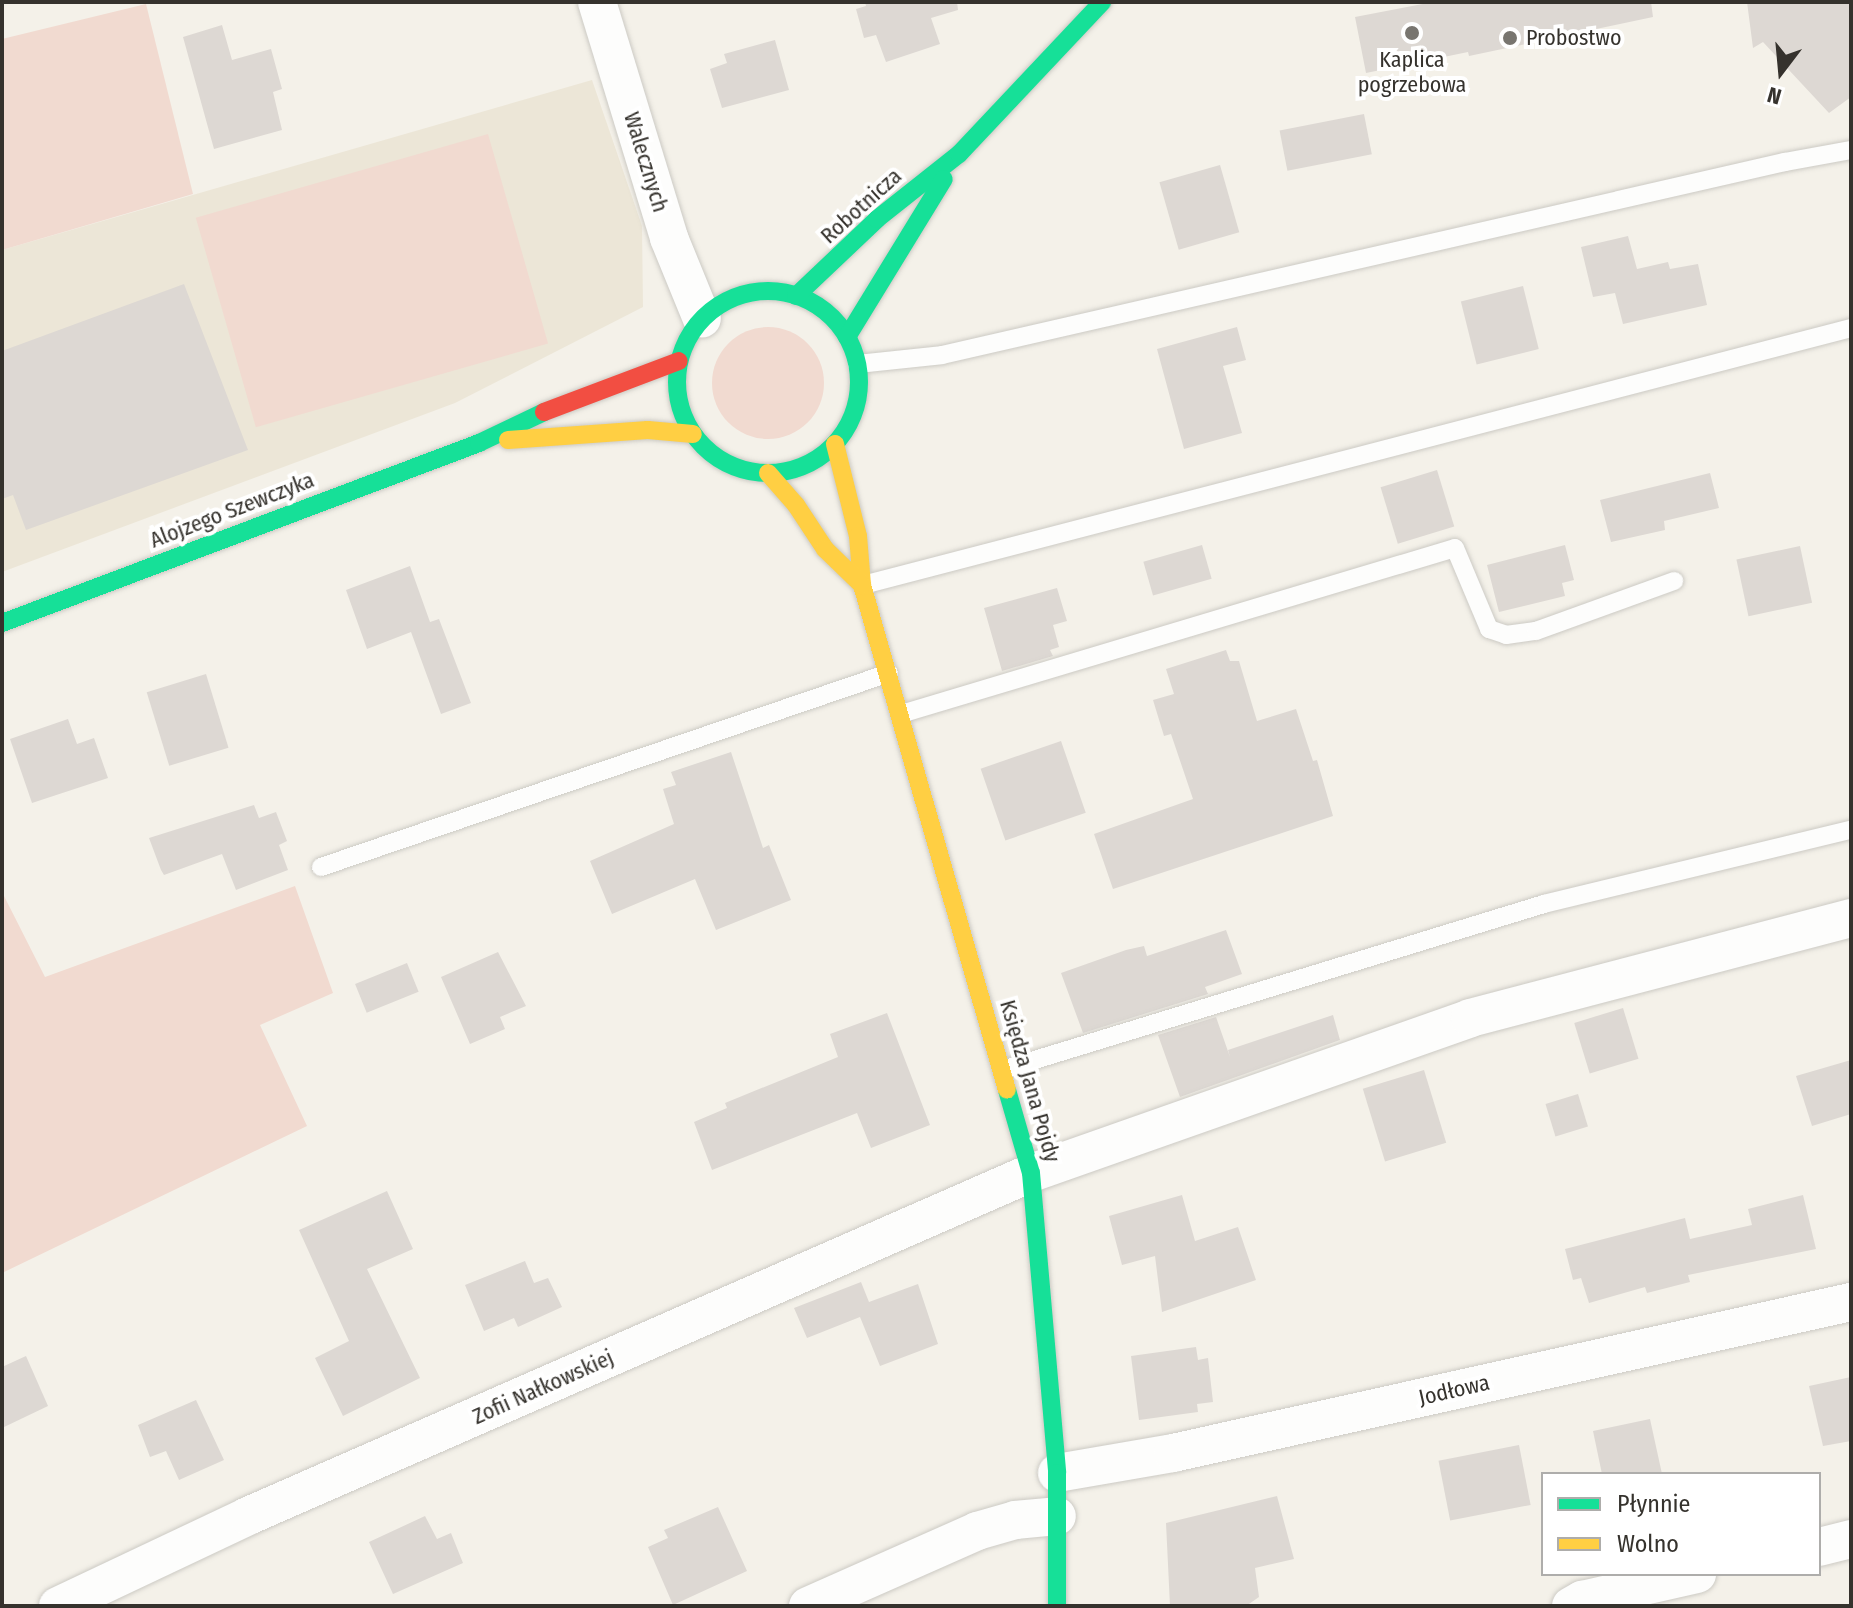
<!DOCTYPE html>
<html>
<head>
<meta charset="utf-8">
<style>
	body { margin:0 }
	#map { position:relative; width:1853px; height:1608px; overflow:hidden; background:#f4f1e9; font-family:"Fira Sans Condensed",sans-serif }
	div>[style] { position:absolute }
	.built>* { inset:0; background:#ece6d7 }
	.green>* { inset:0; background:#f1dad0; transform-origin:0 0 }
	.round { border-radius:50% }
	.building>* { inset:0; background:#ddd8d3; transform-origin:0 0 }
	.roads { filter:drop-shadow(0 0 2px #cccac4) drop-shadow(0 0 2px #cccac4) }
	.lane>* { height:18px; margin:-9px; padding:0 9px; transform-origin:9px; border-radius:9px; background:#fdfdfc }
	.street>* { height:38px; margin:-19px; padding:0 19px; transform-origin:19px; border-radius:19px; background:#fdfdfc }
	.fast>* { height:18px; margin:-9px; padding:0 9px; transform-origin:9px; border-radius:9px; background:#16e098 }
	.fast>.ring { margin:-9px; padding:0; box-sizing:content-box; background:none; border:18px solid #16e098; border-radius:50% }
	.slow>* { height:18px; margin:-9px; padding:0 9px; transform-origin:9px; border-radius:9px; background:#ffcf43 }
	.jam>* { height:18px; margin:-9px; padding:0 9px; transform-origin:9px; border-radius:9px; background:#f24e42 }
	.dots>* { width:22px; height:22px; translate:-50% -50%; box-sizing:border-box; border:4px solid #fff; border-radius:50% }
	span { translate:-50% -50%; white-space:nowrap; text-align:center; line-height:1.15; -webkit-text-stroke:8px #fff; paint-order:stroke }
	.poi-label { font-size:22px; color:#35322d }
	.left { translate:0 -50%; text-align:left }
	.street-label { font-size:22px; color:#35322d }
	.frame { position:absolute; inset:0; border:4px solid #35322d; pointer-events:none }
	.legend { position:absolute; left:1541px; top:1472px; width:280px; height:104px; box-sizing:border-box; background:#fff; border:2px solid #aeadab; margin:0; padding:10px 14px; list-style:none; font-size:24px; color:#35322d }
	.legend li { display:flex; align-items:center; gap:16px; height:40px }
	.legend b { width:40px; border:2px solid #aeadab }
	.north { position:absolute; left:1741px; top:32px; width:80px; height:80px; -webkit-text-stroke:6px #fff; paint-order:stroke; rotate:196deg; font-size:22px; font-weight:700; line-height:32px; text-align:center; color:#35322d }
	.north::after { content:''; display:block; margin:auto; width:28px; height:36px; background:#35322d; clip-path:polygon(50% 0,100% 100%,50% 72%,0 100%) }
</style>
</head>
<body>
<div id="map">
	<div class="built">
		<div style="clip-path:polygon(592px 80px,642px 226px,643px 307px,455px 403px,2px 572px,2px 250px)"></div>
	</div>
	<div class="green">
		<div style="clip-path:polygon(146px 4px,193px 194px,2px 250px,2px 39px)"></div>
		<div style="left:488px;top:134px;width:218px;height:304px;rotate:74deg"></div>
		<div class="round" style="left:712px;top:327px;width:112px;height:112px"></div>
		<div style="clip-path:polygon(295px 886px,333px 993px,260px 1025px,307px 1126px,2px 1273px,2px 892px,45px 977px)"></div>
	</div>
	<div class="building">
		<div style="clip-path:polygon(865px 2px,957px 2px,958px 10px,931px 18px,940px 44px,886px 62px,876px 35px,864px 38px,856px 9px,866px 6px)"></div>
		<div style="clip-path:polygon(1433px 2px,1651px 2px,1653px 17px,1469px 56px,1468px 52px,1366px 73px,1355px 17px)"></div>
		<div style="clip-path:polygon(1747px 2px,1851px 2px,1851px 97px,1829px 113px,1763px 42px,1753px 48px)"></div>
		<div style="clip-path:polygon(222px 25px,232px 60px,271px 49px,282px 89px,273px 92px,282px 130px,214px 149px,183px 37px)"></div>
		<div style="clip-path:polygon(775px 40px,789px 90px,722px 108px,710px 69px,727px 63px,724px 54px)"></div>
		<div style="left:1364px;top:114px;width:41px;height:86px;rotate:79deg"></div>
		<div style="left:1220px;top:165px;width:70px;height:63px;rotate:74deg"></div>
		<div style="clip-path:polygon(1628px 236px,1637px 269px,1668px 262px,1670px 269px,1698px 264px,1707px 305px,1623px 324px,1615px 293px,1593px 297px,1581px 247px)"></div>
		<div style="clip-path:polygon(184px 284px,248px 450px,26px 530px,13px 495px,2px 499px,2px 351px)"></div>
		<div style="left:1523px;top:286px;width:65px;height:64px;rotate:76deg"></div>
		<div style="clip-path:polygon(1237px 327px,1246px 360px,1223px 366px,1242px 433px,1184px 449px,1157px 349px)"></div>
		<div style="left:1437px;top:470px;width:59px;height:59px;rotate:73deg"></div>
		<div style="clip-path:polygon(1710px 473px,1719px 508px,1664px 521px,1665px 530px,1611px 542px,1600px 500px)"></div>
		<div style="left:1202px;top:545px;width:35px;height:61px;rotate:74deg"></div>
		<div style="clip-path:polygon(1565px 545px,1574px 580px,1562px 583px,1565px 596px,1499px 612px,1487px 565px)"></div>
		<div style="left:1800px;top:546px;width:58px;height:65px;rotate:78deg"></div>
		<div style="clip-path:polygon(410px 566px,430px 622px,439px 619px,471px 703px,441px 714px,411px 632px,367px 649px,346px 590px)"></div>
		<div style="clip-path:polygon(1057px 588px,1067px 621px,1053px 625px,1059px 647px,1050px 650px,1053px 656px,1002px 671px,984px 608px)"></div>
		<div style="clip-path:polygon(1226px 650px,1230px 661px,1239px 661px,1257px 721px,1296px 709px,1313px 761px,1317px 760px,1333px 816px,1113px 889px,1094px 834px,1193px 799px,1171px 734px,1164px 736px,1153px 700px,1174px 694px,1166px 669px)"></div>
		<div style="left:206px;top:674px;width:77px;height:62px;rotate:73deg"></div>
		<div style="clip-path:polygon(68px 719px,77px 744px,94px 738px,108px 778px,32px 803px,10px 739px)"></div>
		<div style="left:1061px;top:741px;width:76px;height:85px;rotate:71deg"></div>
		<div style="clip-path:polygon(731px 752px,763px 848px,769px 845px,791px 900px,716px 930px,695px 879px,612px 914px,590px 861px,674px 824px,663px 789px,676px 785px,671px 772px)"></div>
		<div style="clip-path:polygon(254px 805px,259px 818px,276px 812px,287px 841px,279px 845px,288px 870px,236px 890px,222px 854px,164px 875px,161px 870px,149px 838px)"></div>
		<div style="clip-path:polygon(1226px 930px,1242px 974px,1205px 987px,1208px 994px,1083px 1033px,1061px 973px,1126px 950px,1144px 946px,1147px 956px)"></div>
		<div style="clip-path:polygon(498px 952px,526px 1006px,500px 1017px,505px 1029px,470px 1044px,441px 977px)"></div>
		<div style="left:407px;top:963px;width:31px;height:56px;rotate:68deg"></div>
		<div style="left:1623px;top:1008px;width:53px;height:51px;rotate:73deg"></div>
		<div style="clip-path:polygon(887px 1013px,930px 1125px,871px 1148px,857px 1113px,712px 1170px,694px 1122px,727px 1108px,725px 1103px,838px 1057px,830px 1034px)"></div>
		<div style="clip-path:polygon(1333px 1015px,1340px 1040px,1180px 1097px,1158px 1035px,1216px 1017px,1230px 1057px,1228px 1050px)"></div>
		<div style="clip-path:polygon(1851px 1060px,1851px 1114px,1812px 1126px,1796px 1076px)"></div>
		<div style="left:1424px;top:1070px;width:76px;height:64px;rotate:73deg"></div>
		<div style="left:1578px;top:1094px;width:34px;height:34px;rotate:73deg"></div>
		<div style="clip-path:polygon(387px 1191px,413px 1249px,367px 1269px,420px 1378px,343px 1416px,315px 1358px,349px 1341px,299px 1230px)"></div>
		<div style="clip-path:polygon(1182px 1195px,1195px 1241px,1238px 1227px,1256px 1280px,1162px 1312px,1155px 1256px,1122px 1265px,1109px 1216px)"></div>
		<div style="clip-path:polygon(1803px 1195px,1816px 1249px,1688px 1275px,1690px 1282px,1647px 1293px,1645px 1287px,1589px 1303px,1581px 1278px,1573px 1280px,1565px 1249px,1685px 1218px,1690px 1239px,1752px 1225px,1748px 1209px)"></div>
		<div style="clip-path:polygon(525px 1261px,534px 1283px,548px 1278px,562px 1307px,518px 1327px,514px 1318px,484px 1331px,465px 1285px)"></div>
		<div style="clip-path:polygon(861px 1282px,869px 1302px,918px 1284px,938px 1344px,880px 1366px,860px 1317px,807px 1338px,794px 1308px)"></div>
		<div style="clip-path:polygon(1196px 1347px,1198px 1360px,1208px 1358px,1213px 1402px,1197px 1404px,1198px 1412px,1139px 1420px,1131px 1356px)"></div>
		<div style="clip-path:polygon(26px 1356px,48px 1406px,2px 1428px,2px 1367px)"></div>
		<div style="clip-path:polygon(1851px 1377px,1851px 1441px,1823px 1446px,1809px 1386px)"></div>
		<div style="clip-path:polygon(196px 1400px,224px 1460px,179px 1480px,166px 1451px,150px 1457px,138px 1425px)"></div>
		<div style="clip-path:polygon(1650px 1419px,1662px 1474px,1602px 1474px,1593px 1431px)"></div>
		<div style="left:1519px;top:1445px;width:61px;height:82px;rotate:79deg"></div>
		<div style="clip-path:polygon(1277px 1496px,1294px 1559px,1255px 1568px,1259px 1597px,1246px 1606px,1170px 1606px,1166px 1523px)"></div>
		<div style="clip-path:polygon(718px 1507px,747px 1571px,673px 1605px,648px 1547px,668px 1538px,664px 1530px)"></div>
		<div style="clip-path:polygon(425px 1516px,437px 1539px,451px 1533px,463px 1563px,393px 1594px,369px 1542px)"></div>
	</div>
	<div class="roads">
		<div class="lane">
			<div style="left:857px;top:364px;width:85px;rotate:-6deg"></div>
			<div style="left:942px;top:355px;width:865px;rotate:-12.9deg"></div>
			<div style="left:1785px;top:162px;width:67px;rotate:-10.3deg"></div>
			<div style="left:863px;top:585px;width:1021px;rotate:-14.58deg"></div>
			<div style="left:901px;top:714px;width:578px;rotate:-16.68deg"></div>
			<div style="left:1455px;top:548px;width:88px;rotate:67.2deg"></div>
			<div style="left:1489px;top:629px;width:18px;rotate:19deg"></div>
			<div style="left:1506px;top:635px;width:30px;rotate:-8deg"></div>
			<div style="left:1536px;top:631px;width:147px;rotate:-19.9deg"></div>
			<div style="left:321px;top:867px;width:600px;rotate:-18.86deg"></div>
			<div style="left:1002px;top:1070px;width:567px;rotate:-17.03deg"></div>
			<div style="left:1544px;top:904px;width:316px;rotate:-13.6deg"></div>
		</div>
		<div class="street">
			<div style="left:597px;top:2px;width:247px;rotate:73deg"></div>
			<div style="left:669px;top:238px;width:87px;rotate:67.8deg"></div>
			<div style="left:1057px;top:1473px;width:118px;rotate:-9.8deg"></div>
			<div style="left:1173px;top:1453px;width:695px;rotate:-12.56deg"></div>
			<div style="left:1819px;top:1547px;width:33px;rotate:-14deg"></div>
			<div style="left:58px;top:1606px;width:210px;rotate:-25.3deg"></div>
			<div style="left:248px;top:1516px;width:855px;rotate:-23.66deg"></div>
			<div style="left:1031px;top:1173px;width:466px;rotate:-19.4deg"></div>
			<div style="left:1470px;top:1018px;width:394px;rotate:-14.7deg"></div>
			<div style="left:808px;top:1606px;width:185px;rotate:-23.9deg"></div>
			<div style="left:977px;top:1531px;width:40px;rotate:-16deg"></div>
			<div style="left:1015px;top:1520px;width:42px;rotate:-5.4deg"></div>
			<div style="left:1571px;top:1606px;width:13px;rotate:-29deg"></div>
			<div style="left:1582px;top:1600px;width:118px;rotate:-12.7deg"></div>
		</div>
		<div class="fast">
			<div class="ring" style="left:677px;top:291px;width:164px;height:164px"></div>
			<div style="left:796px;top:296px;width:112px;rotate:-43.5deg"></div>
			<div style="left:877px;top:219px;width:105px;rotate:-38.4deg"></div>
			<div style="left:959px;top:154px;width:209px;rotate:-46.7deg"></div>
			<div style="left:847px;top:337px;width:185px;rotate:-58.5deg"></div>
			<div style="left:2px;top:623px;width:510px;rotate:-20.67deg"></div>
			<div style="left:479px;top:443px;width:72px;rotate:-25.5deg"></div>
			<div style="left:1007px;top:1090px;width:86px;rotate:73.9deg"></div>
			<div style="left:1031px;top:1173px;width:301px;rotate:85deg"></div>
			<div style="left:1057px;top:1473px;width:133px;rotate:90deg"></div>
		</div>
		<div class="slow">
			<div style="left:508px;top:440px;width:140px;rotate:-4.1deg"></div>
			<div style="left:648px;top:430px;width:45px;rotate:5.1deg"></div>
			<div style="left:835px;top:444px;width:95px;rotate:76deg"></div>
			<div style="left:858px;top:536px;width:49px;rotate:85.3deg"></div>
			<div style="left:862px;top:585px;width:525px;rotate:73.98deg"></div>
			<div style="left:768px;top:473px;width:43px;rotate:48.8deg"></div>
			<div style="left:796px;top:505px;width:53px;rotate:56.6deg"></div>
			<div style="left:825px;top:549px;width:52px;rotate:44.2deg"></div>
		</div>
		<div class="jam">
			<div style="left:544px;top:412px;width:144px;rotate:-20.7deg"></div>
		</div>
	</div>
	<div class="dots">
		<div style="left:1412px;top:33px;background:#78756f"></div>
		<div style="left:1510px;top:38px;background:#78756f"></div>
	</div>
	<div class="poi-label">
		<span class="left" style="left:1526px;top:38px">Probostwo</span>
		<span style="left:1412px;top:72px">Kaplica<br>pogrzebowa</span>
	</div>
	<div class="street-label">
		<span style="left:646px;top:162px;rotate:73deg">Walecznych</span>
		<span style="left:861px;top:206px;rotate:-42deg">Robotnicza</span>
		<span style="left:232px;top:510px;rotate:-21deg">Alojzego Szewczyka</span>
		<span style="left:1030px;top:1081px;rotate:74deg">Księdza Jana Pojdy</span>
		<span style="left:543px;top:1387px;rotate:-24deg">Zofii Nałkowskiej</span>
		<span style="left:1454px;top:1390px;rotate:-13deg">Jodłowa</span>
	</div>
	<div class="frame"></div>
	<ul class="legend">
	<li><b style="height:10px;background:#16e098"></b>Płynnie</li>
	<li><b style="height:10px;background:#ffcf43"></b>Wolno</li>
	</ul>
	<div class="north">N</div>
</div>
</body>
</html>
